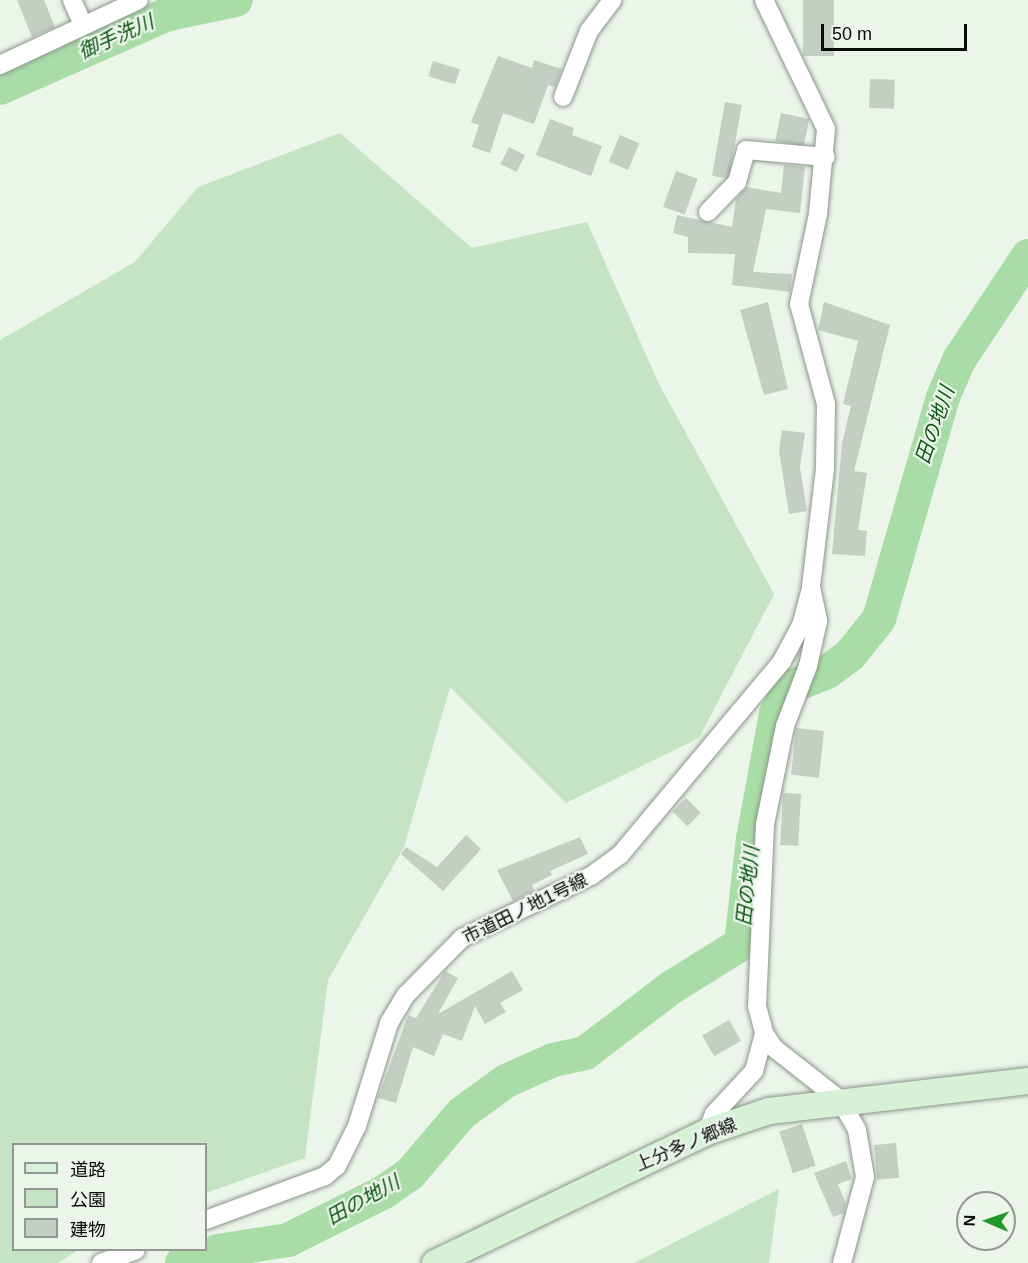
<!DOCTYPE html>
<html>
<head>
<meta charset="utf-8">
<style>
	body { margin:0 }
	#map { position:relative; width:1028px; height:1263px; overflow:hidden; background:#ebf5ea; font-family:Arial,"Noto Sans JP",sans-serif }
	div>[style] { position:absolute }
	.green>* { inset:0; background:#c5e4c3 }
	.river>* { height:34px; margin:-17px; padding:0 17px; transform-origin:17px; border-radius:17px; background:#a9dca7 }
	.building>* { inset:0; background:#c4cfc4; transform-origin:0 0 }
	.roads { filter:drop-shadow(0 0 2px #8b958a) drop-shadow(0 0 2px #8b958a) }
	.street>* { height:18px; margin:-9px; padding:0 9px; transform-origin:9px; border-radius:9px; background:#fff }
	.secondary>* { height:26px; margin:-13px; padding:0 13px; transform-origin:13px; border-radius:13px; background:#d6f1d6 }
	span { translate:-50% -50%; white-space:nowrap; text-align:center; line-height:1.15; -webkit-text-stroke:4.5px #ebf5ea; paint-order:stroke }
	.street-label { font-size:18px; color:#090c09 }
	.water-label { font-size:20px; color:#095310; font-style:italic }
	.legend { position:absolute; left:12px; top:1143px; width:195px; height:108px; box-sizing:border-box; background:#ebf5ea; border:2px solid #919890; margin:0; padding:8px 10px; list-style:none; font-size:18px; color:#090c09 }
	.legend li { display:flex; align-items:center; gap:12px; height:30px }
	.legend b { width:30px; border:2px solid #919890 }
	.north { position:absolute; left:956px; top:1191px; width:60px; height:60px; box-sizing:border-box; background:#ebf5ea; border:2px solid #919890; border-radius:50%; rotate:272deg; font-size:16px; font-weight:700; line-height:24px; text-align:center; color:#090c09 }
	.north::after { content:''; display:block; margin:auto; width:21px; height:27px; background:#1f9829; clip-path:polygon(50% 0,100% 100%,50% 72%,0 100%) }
	.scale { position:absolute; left:821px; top:24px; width:146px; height:27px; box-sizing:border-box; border:3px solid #090c09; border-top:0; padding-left:8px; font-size:18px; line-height:21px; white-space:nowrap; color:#090c09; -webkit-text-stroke:4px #ebf5ea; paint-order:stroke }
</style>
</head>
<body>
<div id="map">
	<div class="green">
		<div style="clip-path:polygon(340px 133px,472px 248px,587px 222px,659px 384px,774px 594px,699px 738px,566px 803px,450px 687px,404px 847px,328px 980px,305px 1158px,206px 1193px,206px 1144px,14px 1144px,14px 1250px,78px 1250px,58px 1263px,0 1263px,0 340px,135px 262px,198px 187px)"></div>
		<div style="clip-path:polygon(779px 1189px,769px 1263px,634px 1263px)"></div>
	</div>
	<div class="river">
		<div style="left:0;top:88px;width:184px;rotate:-23.8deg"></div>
		<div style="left:168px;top:14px;width:69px;rotate:-11.6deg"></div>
		<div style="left:182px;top:1263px;width:38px;rotate:-18deg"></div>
		<div style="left:218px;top:1251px;width:71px;rotate:-8.9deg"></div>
		<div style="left:288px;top:1240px;width:107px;rotate:-26.6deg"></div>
		<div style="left:384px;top:1192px;width:32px;rotate:-35deg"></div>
		<div style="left:410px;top:1174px;width:80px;rotate:-49.6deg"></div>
		<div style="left:462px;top:1113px;width:54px;rotate:-36deg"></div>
		<div style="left:506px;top:1081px;width:51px;rotate:-24.1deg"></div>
		<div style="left:553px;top:1060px;width:33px;rotate:-12deg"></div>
		<div style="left:585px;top:1053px;width:109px;rotate:-37.2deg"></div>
		<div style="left:672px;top:987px;width:81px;rotate:-31.9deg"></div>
		<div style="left:741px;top:944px;width:106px;rotate:-83.5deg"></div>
		<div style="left:753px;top:839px;width:127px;rotate:-79.6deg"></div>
		<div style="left:776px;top:714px;width:30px;rotate:-63deg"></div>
		<div style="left:790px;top:687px;width:40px;rotate:-22deg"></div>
		<div style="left:827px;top:672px;width:29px;rotate:-36deg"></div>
		<div style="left:850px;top:655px;width:46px;rotate:-51.1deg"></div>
		<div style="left:879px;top:619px;width:231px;rotate:-73.9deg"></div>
		<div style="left:943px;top:397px;width:40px;rotate:-66.6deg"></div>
		<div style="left:959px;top:360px;width:125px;rotate:-56.4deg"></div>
	</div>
	<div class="building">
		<div style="clip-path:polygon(17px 0,44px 0,55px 27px,32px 37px)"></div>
		<div style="left:803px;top:0;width:31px;height:56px"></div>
		<div style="clip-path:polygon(498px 56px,532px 68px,534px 60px,562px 69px,555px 87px,548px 85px,534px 124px,503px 113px,490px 153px,472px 147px,479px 125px,471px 122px)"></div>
		<div style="left:433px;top:61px;width:28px;height:16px;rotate:17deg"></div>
		<div style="left:870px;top:79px;width:25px;height:29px;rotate:2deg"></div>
		<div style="left:725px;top:102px;width:17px;height:75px;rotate:10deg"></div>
		<div style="left:781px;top:113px;width:29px;height:28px;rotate:12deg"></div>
		<div style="clip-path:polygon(550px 119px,574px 128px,572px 135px,602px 146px,591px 176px,536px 155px)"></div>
		<div style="left:620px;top:135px;width:21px;height:29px;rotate:23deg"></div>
		<div style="left:509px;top:147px;width:18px;height:19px;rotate:27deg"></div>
		<div style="clip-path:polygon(784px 165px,805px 167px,800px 213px,766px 209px,753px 272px,792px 274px,790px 292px,732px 285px,735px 254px,688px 253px,688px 237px,673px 233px,677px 215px,732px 227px,736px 199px,747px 187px,781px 193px)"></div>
		<div style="left:676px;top:171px;width:23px;height:38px;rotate:20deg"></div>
		<div style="clip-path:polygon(768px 302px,788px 389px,764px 395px,740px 310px)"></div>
		<div style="clip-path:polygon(824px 302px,890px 325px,854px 471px,867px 473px,858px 530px,867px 531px,865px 556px,832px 554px,842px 443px,851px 406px,843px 404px,858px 341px,818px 330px)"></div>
		<div style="clip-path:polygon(782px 430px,805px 433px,800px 467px,807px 511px,789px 514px,779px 451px)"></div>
		<div style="left:796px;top:728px;width:28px;height:47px;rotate:6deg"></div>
		<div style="left:783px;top:793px;width:18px;height:52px;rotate:3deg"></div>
		<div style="left:686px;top:798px;width:21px;height:19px;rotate:45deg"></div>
		<div style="clip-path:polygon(466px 835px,481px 849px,443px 891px,401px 854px,406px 847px,437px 867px)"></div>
		<div style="clip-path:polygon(580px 837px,588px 854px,550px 871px,552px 875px,532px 885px,534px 891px,513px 901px,497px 870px)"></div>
		<div style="clip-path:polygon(445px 971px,458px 978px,438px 1014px,512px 971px,523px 990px,500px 1003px,506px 1012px,485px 1024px,475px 1006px,462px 1041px,443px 1034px,434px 1056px,413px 1047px,396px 1103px,378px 1098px,408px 1015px,416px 1018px)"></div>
		<div style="left:729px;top:1020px;width:24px;height:31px;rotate:60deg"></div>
		<div style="left:802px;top:1124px;width:44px;height:24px;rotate:72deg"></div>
		<div style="left:896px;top:1143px;width:35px;height:22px;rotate:85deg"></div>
		<div style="clip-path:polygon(846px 1161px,852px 1179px,838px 1184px,846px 1204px,844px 1213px,833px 1217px,814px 1173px)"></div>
	</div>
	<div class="roads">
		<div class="street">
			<div style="left:72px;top:0;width:27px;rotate:66deg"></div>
			<div style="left:764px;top:0;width:143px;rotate:64.3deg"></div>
			<div style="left:826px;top:129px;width:85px;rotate:95.4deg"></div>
			<div style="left:818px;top:214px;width:92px;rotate:101.9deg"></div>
			<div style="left:799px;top:304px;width:104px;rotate:74.9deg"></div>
			<div style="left:826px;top:404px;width:65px;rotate:90.9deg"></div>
			<div style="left:825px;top:469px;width:119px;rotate:96.8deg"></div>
			<div style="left:811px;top:587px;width:35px;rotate:78deg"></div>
			<div style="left:818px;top:621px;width:46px;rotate:102.5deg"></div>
			<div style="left:808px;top:666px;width:64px;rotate:111deg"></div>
			<div style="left:785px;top:726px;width:100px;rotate:101.5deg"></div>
			<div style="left:765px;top:824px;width:182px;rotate:92.5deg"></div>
			<div style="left:757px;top:1006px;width:28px;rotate:75deg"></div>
			<div style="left:764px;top:1033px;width:18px;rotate:56deg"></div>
			<div style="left:774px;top:1048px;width:84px;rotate:38.2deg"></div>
			<div style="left:840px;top:1100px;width:34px;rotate:60deg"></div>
			<div style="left:857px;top:1130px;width:48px;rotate:80.3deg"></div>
			<div style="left:865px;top:1177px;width:89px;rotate:105deg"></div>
			<div style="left:0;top:65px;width:153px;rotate:-25.1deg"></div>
			<div style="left:563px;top:97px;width:71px;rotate:-68.5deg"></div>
			<div style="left:589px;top:31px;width:39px;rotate:-53deg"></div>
			<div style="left:708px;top:212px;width:42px;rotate:-46deg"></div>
			<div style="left:737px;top:182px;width:33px;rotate:-74deg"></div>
			<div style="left:746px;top:150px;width:80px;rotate:5deg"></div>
			<div style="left:707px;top:1132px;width:19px;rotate:-69deg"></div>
			<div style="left:714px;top:1114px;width:59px;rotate:-47.1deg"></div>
			<div style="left:754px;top:1071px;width:39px;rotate:-75deg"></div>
			<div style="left:206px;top:1220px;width:127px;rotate:-20.3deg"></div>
			<div style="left:325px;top:1176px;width:16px;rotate:-40deg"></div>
			<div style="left:337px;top:1166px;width:45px;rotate:-63.4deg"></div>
			<div style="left:357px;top:1126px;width:108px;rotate:-72.7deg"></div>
			<div style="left:389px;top:1023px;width:33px;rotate:-59deg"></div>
			<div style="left:406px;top:995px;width:80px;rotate:-45.5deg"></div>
			<div style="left:462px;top:938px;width:143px;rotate:-25.7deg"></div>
			<div style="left:591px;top:876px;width:36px;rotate:-36deg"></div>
			<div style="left:620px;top:855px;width:253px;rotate:-50.1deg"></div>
			<div style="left:782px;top:661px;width:40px;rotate:-62deg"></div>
			<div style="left:801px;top:626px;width:35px;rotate:-75deg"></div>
			<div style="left:101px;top:1263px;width:37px;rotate:-20deg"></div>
		</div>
		<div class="secondary">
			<div style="left:435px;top:1263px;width:302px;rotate:-25.7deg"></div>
			<div style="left:707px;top:1132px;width:65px;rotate:-18.7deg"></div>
			<div style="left:769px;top:1111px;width:261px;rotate:-6.6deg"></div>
		</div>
	</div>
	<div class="street-label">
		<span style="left:525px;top:909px;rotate:-26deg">市道田ノ地1号線</span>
		<span style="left:686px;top:1145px;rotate:-23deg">上分多ノ郷線</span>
	</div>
	<div class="water-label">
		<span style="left:116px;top:37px;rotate:-24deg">御手洗川</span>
		<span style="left:935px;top:425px;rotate:-71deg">田の地川</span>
		<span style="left:748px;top:886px;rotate:-84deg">田の地川</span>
		<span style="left:363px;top:1200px;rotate:-29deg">田の地川</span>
	</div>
	<ul class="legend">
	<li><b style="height:8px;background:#d6f1d6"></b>道路</li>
	<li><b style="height:16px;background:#c5e4c3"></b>公園</li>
	<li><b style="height:16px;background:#c4cfc4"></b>建物</li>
	</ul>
	<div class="north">N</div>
	<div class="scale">50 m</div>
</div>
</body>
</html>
